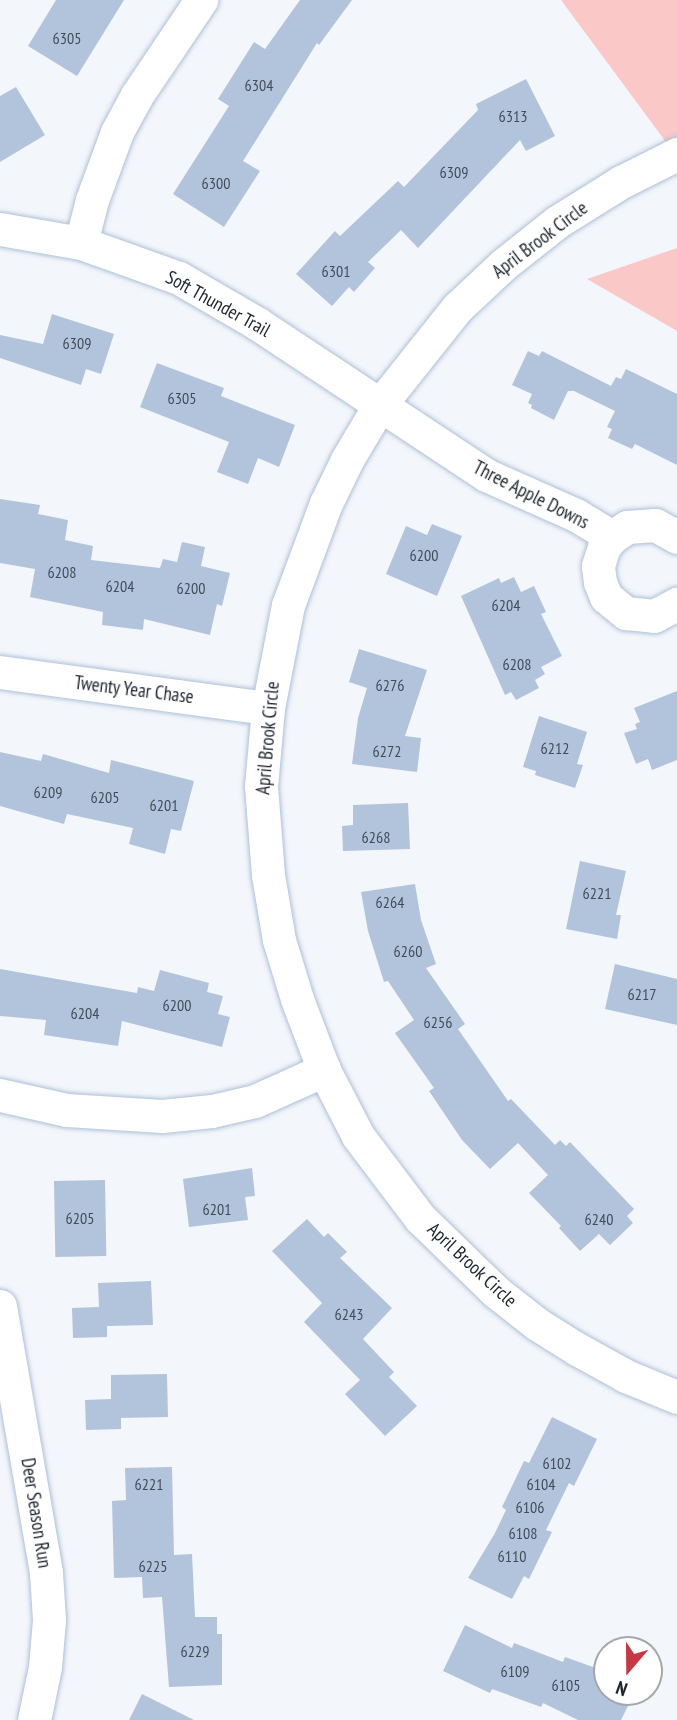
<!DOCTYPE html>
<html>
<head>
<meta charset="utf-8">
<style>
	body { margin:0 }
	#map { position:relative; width:677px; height:1720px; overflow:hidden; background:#f3f6fb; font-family:"PT Sans Narrow",sans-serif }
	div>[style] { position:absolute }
	.green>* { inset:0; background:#f9c8c7 }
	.building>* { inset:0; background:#b2c4db; transform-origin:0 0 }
	.roads { filter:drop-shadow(0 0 2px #aec0d7) drop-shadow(0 0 2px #aec0d7) }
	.minor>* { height:33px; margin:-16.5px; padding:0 16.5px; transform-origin:16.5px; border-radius:16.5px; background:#fff }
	span { translate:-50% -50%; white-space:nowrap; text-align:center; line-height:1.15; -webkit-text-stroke:5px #fff; paint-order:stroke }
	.number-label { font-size:16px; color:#424c58 }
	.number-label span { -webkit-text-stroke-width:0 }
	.street-label { font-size:19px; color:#1d242c }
	.north { position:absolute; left:593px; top:1636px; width:70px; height:70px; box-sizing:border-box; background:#fff; border:2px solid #a5a7ab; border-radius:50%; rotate:200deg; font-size:19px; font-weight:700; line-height:28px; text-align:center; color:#1d242c }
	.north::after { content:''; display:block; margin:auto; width:24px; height:32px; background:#c73744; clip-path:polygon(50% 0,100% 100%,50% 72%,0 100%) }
</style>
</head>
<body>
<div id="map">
	<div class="green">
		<div style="clip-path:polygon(561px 0,677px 0,677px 157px)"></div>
		<div style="clip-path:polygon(677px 248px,677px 331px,587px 279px)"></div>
	</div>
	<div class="building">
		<div style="clip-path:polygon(56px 0,124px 0,77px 76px,28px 46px)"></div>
		<div style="clip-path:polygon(300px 0,352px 0,319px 45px,317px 43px,243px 161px,260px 171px,224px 227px,173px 194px,229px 106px,218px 99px,254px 42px,265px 49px)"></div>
		<div style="clip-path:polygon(526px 79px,555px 136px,526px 151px,520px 140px,418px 248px,401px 230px,368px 262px,375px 268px,354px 292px,349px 287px,332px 306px,296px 274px,335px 231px,340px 236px,398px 181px,404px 187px,478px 110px,476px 104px)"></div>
		<div style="clip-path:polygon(16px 87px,45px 135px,0 162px,0 96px)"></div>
		<div style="clip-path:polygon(52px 314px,114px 334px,101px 374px,86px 369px,81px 385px,0 358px,0 335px,43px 344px)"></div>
		<div style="clip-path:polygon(528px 351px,539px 356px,542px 351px,611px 386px,616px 377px,621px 379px,626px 369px,677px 394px,677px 465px,635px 444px,632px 449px,608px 438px,612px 429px,607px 427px,615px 411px,574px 391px,568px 391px,554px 420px,531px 408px,532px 405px,528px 403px,532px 394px,512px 385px)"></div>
		<div style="clip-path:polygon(157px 363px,224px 388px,221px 396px,295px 425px,279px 467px,258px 458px,248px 484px,217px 472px,229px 442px,140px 407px)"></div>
		<div style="clip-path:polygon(0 499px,40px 505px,38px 514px,68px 520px,65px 540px,93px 546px,91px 560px,160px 568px,163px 559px,177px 562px,182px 542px,205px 547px,201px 566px,230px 573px,222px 606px,217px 604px,210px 635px,144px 619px,143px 630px,102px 625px,103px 612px,30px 597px,35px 569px,0 563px)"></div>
		<div style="clip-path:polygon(432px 524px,462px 536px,437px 596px,386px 574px,406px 526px,427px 535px)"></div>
		<div style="clip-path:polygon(514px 577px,521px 592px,534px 586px,546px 612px,541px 614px,562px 656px,541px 667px,545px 674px,535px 680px,539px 688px,516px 700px,511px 692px,505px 695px,461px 596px,499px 578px,501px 583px)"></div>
		<div style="clip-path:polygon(359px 649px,427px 670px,405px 736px,421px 738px,417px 772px,352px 764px,358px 718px,367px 688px,349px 682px)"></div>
		<div style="clip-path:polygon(677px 691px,677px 760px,652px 770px,648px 759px,636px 764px,624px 733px,637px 729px,635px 724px,640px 722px,634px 708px)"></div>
		<div style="clip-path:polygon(539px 716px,587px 732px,577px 764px,583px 765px,575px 788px,535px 775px,536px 771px,523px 767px)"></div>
		<div style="clip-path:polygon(0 752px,41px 761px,43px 754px,109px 773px,111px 760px,194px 781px,181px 831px,171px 829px,165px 854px,129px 844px,133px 828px,67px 814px,64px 824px,0 806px)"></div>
		<div style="clip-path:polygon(408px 803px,410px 849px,343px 851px,342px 826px,353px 825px,353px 805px)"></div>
		<div style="clip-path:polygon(580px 861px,626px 871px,616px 915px,621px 915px,617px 939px,566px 929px)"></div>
		<div style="clip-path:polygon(415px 884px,421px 920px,436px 964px,426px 968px,465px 1024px,458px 1029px,508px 1101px,511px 1099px,555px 1145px,560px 1140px,566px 1146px,570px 1142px,634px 1209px,627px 1216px,633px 1223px,610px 1245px,599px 1234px,580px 1251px,559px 1228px,561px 1226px,529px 1193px,548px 1175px,518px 1143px,490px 1169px,462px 1140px,429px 1091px,434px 1088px,395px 1033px,414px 1020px,388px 981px,384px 982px,368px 931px,361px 892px)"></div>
		<div style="clip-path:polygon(615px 964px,677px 979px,677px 1025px,605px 1009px)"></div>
		<div style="clip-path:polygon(0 969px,137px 993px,138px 987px,154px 991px,160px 970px,209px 983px,207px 992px,223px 996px,218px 1014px,230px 1017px,222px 1047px,122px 1021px,118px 1046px,44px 1035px,46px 1020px,0 1016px)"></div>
		<div style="clip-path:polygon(252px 1168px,255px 1196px,245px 1197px,248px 1220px,189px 1227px,183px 1179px)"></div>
		<div style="left:105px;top:1180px;width:76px;height:51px;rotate:89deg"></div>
		<div style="clip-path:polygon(307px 1219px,324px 1237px,328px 1233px,347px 1252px,340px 1258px,392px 1308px,363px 1339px,394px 1372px,389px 1377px,417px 1406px,385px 1436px,345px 1394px,360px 1380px,304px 1322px,322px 1303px,272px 1251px)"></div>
		<div style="clip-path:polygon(151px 1281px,153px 1325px,107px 1326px,107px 1337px,73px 1338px,72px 1308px,99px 1307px,98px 1283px)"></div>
		<div style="clip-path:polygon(167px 1374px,168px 1417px,121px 1418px,121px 1429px,86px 1430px,85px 1400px,111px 1399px,111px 1375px)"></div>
		<div style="clip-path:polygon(552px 1417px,597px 1439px,574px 1486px,569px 1483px,546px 1530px,552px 1532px,529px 1579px,524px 1576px,512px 1599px,468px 1578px,495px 1533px,506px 1510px,502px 1507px,524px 1461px,529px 1463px)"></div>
		<div style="clip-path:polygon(172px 1467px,174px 1555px,192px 1554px,195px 1617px,217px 1617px,217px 1634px,222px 1634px,222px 1685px,169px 1687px,162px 1597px,143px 1598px,142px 1577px,114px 1578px,112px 1501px,126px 1500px,125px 1468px)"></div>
		<div style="clip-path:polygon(465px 1625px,512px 1648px,514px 1643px,563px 1662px,565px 1657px,607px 1672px,607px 1692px,635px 1692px,621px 1720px,578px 1720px,543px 1703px,541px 1707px,492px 1689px,490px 1693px,443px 1671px)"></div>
		<div style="clip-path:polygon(142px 1694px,194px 1720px,129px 1720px)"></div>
	</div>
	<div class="roads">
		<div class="minor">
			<div style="left:677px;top:154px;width:63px;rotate:153.4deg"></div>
			<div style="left:621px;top:182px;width:75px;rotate:148deg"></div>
			<div style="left:557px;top:222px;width:69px;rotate:141.5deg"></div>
			<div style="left:503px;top:265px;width:63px;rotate:136.9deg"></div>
			<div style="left:457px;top:308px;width:125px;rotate:128.5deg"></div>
			<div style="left:379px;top:406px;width:63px;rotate:120.7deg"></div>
			<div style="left:347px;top:460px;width:48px;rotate:116deg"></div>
			<div style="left:326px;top:503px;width:109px;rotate:110.4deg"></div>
			<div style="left:288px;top:605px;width:105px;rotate:101deg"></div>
			<div style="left:268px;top:708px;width:78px;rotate:95.1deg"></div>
			<div style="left:261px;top:786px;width:89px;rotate:85.5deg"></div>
			<div style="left:268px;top:875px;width:66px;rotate:80.4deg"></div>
			<div style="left:279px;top:940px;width:62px;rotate:73deg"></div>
			<div style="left:297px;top:999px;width:76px;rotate:69.2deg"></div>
			<div style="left:324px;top:1070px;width:74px;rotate:62.7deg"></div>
			<div style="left:358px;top:1136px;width:103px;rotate:52.9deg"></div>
			<div style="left:420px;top:1218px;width:105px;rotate:44.2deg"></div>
			<div style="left:495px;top:1291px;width:53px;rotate:38.2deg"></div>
			<div style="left:537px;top:1324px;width:47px;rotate:32deg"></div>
			<div style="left:577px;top:1349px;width:56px;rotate:28.9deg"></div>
			<div style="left:626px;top:1376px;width:55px;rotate:22.4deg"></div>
			<div style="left:0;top:229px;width:82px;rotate:9.8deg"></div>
			<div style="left:81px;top:243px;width:104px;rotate:19.7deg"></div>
			<div style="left:179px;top:278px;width:91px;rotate:30.2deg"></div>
			<div style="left:258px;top:324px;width:273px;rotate:33.5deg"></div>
			<div style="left:486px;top:475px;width:98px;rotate:24deg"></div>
			<div style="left:576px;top:515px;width:42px;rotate:31.4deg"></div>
			<div style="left:81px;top:243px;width:44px;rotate:-75.7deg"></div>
			<div style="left:92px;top:200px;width:72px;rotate:-69.8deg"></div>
			<div style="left:117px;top:132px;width:42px;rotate:-61.6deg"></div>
			<div style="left:137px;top:95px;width:115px;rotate:-56deg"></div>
			<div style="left:677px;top:537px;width:25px;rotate:-151deg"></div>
			<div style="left:655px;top:525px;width:28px;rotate:176deg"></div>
			<div style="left:627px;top:527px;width:18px;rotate:146deg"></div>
			<div style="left:612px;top:537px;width:13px;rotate:129deg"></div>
			<div style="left:604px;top:547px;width:20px;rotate:108deg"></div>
			<div style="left:598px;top:566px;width:16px;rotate:83deg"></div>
			<div style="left:600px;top:582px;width:16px;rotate:68deg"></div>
			<div style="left:606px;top:597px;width:26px;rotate:39deg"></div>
			<div style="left:626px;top:613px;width:28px;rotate:6deg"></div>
			<div style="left:654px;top:616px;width:26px;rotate:-28deg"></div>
			<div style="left:0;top:672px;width:270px;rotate:7.7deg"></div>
			<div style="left:0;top:1095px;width:69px;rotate:12.6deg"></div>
			<div style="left:67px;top:1110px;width:95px;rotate:3.6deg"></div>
			<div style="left:162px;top:1116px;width:50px;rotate:-5.7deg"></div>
			<div style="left:212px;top:1111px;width:44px;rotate:-13.1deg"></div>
			<div style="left:255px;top:1101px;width:76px;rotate:-24.2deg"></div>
			<div style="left:0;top:1306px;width:271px;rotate:80.2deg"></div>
			<div style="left:46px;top:1573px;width:47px;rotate:86.3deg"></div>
			<div style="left:49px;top:1620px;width:47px;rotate:94.9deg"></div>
			<div style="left:45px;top:1667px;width:54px;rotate:101.7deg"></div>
		</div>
	</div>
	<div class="number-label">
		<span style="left:67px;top:38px">6305</span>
		<span style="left:259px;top:85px">6304</span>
		<span style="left:513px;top:116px">6313</span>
		<span style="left:454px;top:172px">6309</span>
		<span style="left:216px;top:183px">6300</span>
		<span style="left:336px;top:271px">6301</span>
		<span style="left:77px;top:343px">6309</span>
		<span style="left:182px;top:398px">6305</span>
		<span style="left:424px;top:555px">6200</span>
		<span style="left:62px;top:572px">6208</span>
		<span style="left:120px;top:586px">6204</span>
		<span style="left:191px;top:588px">6200</span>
		<span style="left:506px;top:605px">6204</span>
		<span style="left:517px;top:664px">6208</span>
		<span style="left:390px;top:685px">6276</span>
		<span style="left:555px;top:748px">6212</span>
		<span style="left:387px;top:751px">6272</span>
		<span style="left:48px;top:792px">6209</span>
		<span style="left:105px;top:797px">6205</span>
		<span style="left:164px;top:805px">6201</span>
		<span style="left:376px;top:837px">6268</span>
		<span style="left:597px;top:893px">6221</span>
		<span style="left:390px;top:902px">6264</span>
		<span style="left:408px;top:951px">6260</span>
		<span style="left:642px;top:994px">6217</span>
		<span style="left:177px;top:1005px">6200</span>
		<span style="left:85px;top:1013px">6204</span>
		<span style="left:438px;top:1022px">6256</span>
		<span style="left:217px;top:1209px">6201</span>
		<span style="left:80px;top:1218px">6205</span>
		<span style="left:599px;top:1219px">6240</span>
		<span style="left:349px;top:1314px">6243</span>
		<span style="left:557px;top:1463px">6102</span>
		<span style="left:149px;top:1484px">6221</span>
		<span style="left:541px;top:1484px">6104</span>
		<span style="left:530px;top:1507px">6106</span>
		<span style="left:523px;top:1533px">6108</span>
		<span style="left:512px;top:1556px">6110</span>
		<span style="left:153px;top:1566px">6225</span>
		<span style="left:195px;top:1651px">6229</span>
		<span style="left:515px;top:1671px">6109</span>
		<span style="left:566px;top:1685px">6105</span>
	</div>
	<div class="street-label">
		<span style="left:540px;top:240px;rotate:-37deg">April Brook Circle</span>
		<span style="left:218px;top:304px;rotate:29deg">Soft Thunder Trail</span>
		<span style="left:531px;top:495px;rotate:27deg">Three Apple Downs</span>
		<span style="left:134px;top:690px;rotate:7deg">Twenty Year Chase</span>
		<span style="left:268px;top:738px;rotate:-85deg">April Brook Circle</span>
		<span style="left:472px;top:1265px;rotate:43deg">April Brook Circle</span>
		<span style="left:36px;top:1513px;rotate:81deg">Deer Season Run</span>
	</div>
	<div class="north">N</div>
</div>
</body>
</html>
